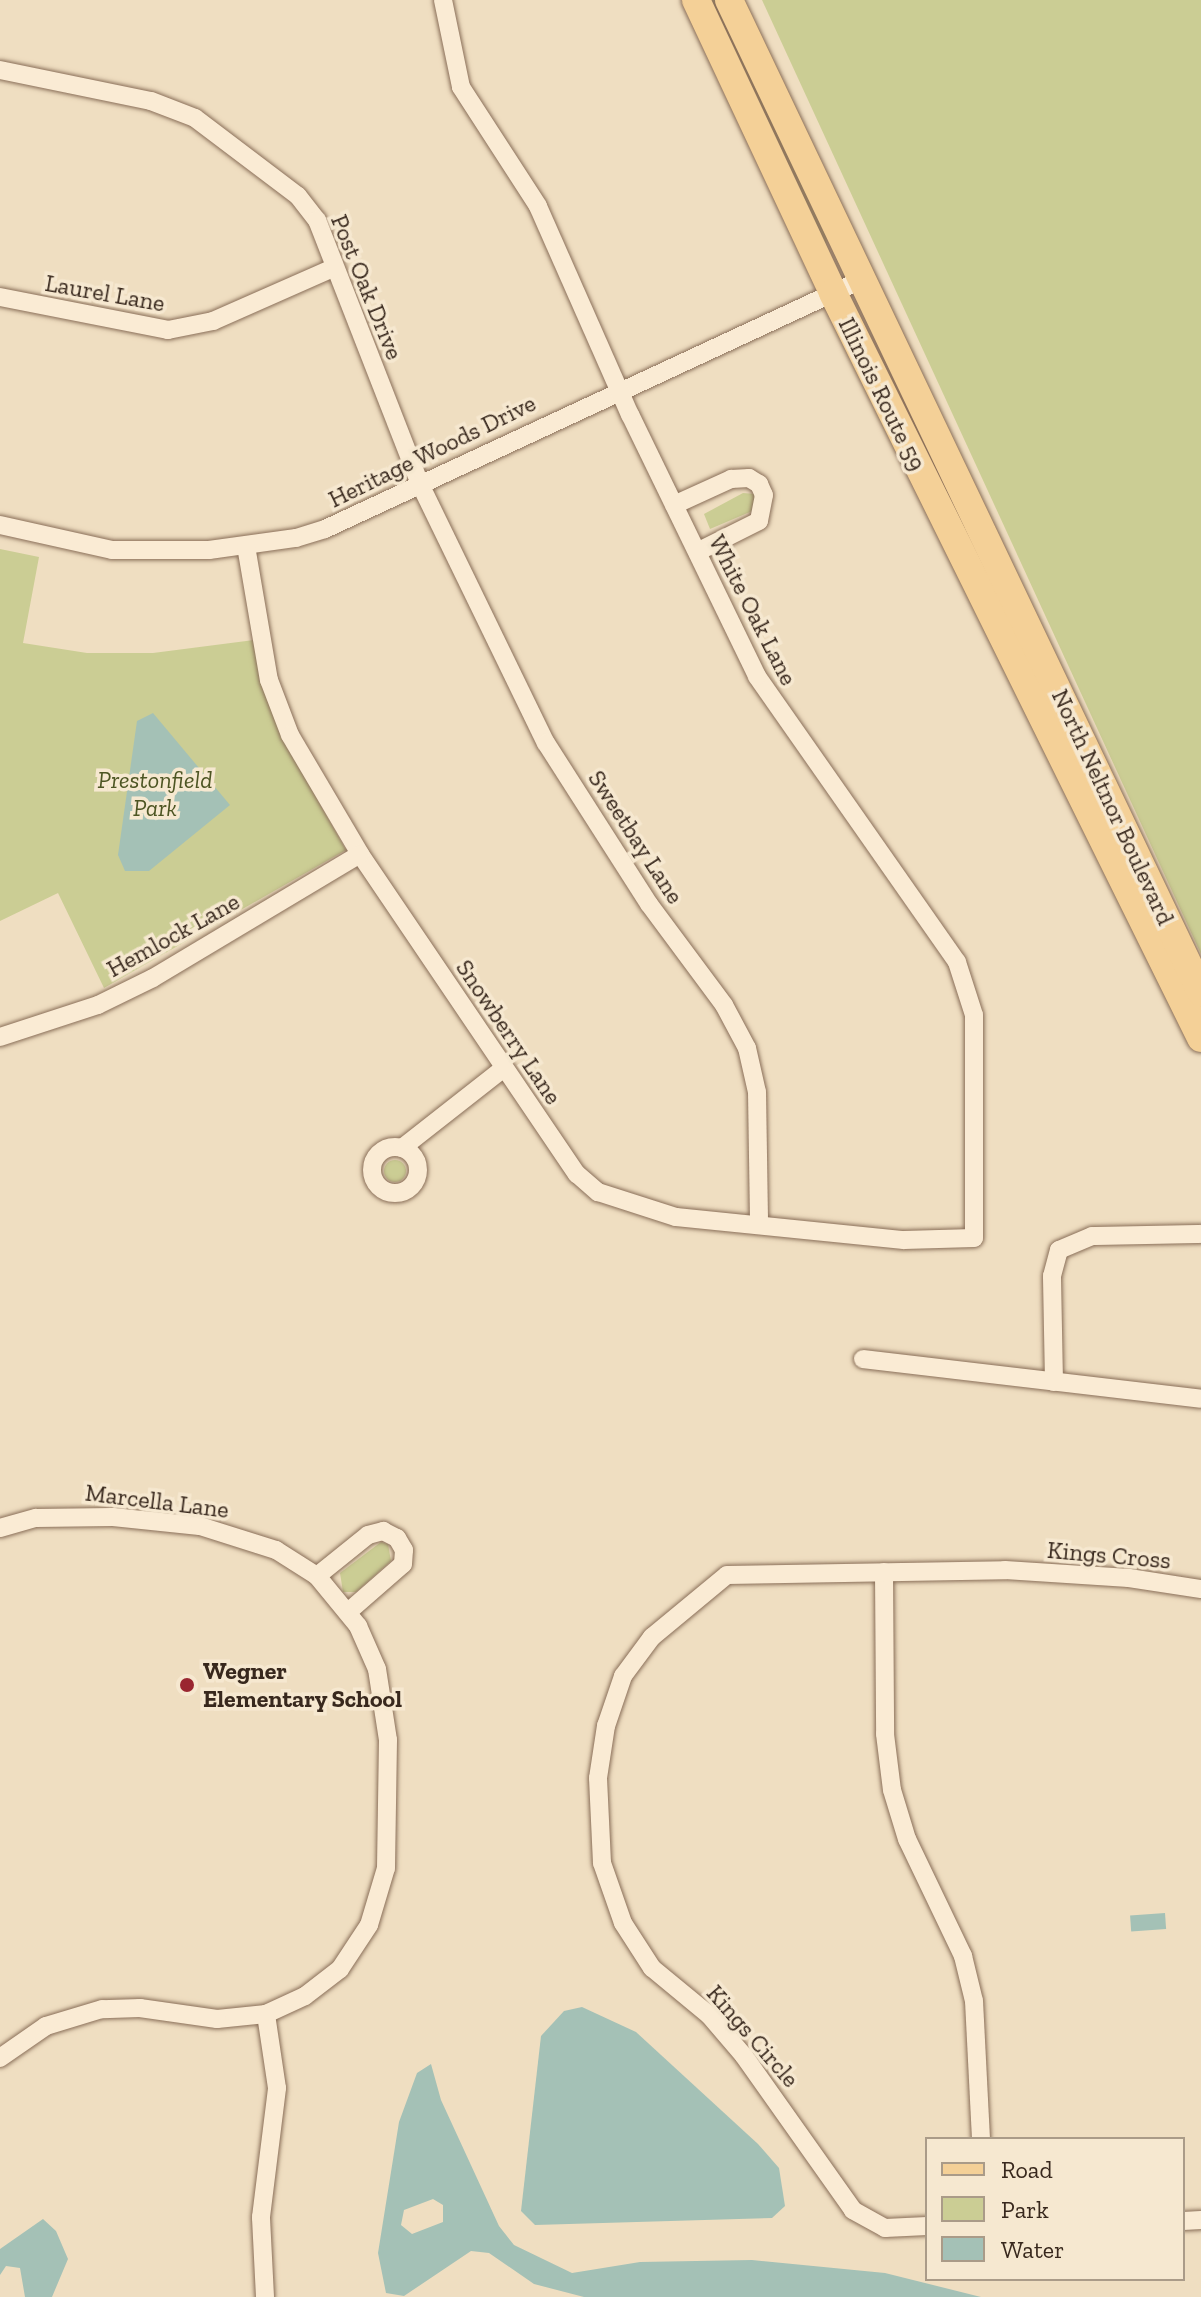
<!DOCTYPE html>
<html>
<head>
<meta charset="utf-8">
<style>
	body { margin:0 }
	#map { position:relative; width:1201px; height:2297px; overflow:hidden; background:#efdec1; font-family:"Zilla Slab",serif }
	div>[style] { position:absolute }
	.green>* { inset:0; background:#cbcd94 }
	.round { border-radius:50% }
	.water>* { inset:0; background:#a4c1b6; transform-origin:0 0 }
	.roads { filter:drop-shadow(0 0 2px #896e58) drop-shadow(0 0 2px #896e58) }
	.minor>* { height:18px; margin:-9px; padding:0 9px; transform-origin:9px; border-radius:9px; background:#faebd4 }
	.minor>.ring { margin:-9px; padding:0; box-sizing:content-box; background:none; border:18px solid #faebd4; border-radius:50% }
	.primary>* { height:28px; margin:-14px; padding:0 14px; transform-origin:14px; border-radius:14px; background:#f4d097 }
	.dots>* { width:22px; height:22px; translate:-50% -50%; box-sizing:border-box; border:4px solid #f6e8d0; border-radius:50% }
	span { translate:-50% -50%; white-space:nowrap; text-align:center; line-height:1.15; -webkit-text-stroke:7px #f6e8d0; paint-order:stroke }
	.street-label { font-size:24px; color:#38281d }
	.park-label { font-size:24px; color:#4d5523; font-style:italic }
	.poi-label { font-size:24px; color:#38281d; font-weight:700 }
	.left { translate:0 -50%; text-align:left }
	.legend { position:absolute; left:925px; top:2137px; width:260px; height:144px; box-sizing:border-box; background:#f6e8d0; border:2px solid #aa9b88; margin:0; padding:10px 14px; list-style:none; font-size:24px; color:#38281d }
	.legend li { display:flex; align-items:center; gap:16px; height:40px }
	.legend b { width:40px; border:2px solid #aa9b88 }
</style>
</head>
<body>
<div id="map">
	<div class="green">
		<div style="clip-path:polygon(708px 0,717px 0,827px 234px,826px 246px)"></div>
		<div style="clip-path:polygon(762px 0,1201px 0,1201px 954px)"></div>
		<div style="clip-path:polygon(743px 493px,755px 494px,757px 509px,710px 529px,704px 514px)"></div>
		<div style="clip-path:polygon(0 549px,39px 557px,23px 643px,87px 653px,153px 653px,254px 640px,284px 741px,346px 850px,104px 988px,58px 893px,0 921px)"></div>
		<div class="round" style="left:384px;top:1160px;width:22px;height:22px"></div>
		<div style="clip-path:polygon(381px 1542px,388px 1544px,391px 1561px,356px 1592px,343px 1592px,340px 1573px)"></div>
	</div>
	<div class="water">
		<div style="clip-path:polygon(153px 713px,230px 805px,149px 871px,125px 871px,118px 855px,137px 721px)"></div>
		<div style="left:1165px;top:1913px;width:16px;height:35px;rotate:86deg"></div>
		<div style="clip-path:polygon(582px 2007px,636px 2032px,758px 2144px,779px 2168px,785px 2206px,772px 2218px,535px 2225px,521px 2211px,541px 2036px,564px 2011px)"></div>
		<div style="clip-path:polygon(evenodd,431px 2064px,441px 2100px,499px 2226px,514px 2245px,572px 2273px,640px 2262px,752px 2260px,885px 2273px,981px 2297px,584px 2297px,534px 2284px,489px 2253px,471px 2251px,404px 2296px,386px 2293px,378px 2253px,399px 2122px,417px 2073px,431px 2064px,433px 2199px,443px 2205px,443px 2222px,412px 2234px,401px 2225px,404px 2210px,433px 2199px)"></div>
		<div style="clip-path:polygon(43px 2219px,56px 2231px,68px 2259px,52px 2297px,25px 2297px,20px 2268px,6px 2266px,0 2275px,0 2249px)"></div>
	</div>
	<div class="roads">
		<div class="minor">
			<div style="left:0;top:70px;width:154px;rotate:11.6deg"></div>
			<div style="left:151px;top:101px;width:47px;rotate:21.1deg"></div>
			<div style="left:195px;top:118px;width:129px;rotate:37.1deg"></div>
			<div style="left:298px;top:196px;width:31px;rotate:52deg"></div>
			<div style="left:317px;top:220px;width:283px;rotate:68.7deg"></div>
			<div style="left:420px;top:484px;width:288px;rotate:64.1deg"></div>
			<div style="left:546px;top:743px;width:191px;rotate:57.4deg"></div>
			<div style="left:649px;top:904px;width:126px;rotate:53.4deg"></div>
			<div style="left:724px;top:1005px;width:49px;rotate:61.9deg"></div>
			<div style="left:747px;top:1048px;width:45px;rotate:77.2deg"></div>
			<div style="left:757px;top:1092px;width:133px;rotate:89.1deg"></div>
			<div style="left:0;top:297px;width:171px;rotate:11.1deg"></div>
			<div style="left:168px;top:330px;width:46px;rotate:-11.3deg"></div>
			<div style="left:213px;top:321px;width:131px;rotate:-23.8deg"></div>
			<div style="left:674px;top:505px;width:63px;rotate:-24.5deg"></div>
			<div style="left:731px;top:479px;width:18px;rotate:-3deg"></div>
			<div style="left:749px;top:478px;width:12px;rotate:31deg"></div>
			<div style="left:759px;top:484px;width:12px;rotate:66deg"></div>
			<div style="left:764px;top:495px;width:26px;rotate:101deg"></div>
			<div style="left:759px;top:521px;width:69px;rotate:153.4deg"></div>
			<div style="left:0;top:525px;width:115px;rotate:12.6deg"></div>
			<div style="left:112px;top:550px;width:97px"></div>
			<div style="left:209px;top:550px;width:88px;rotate:-7.9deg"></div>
			<div style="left:296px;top:538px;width:30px;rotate:-17deg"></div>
			<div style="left:325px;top:529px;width:591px;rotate:-24.92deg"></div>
			<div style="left:246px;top:546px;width:136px;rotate:80.3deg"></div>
			<div style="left:269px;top:680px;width:59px;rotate:69.1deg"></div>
			<div style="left:290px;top:735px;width:138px;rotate:59.5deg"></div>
			<div style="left:360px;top:854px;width:387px;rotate:55.9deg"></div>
			<div style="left:577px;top:1174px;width:28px;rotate:41deg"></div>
			<div style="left:598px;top:1192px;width:82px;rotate:17.8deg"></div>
			<div style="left:676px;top:1217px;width:229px;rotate:5.8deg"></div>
			<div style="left:904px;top:1240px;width:70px;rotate:-1.6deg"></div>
			<div style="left:974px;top:1238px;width:223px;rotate:-90deg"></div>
			<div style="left:974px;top:1015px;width:56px;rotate:-107.8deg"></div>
			<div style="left:957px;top:962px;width:349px;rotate:-125deg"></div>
			<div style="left:757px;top:676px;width:290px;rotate:-115.9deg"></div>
			<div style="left:630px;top:415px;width:228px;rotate:-113.8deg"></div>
			<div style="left:538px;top:206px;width:142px;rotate:-122.9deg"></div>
			<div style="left:461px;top:87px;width:89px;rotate:-101.7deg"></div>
			<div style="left:0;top:1037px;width:103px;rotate:-18.1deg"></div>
			<div style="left:98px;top:1005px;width:61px;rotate:-26.1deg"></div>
			<div style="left:153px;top:978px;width:241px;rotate:-30.9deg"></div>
			<div class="ring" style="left:372px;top:1147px;width:28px;height:28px"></div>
			<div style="left:402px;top:1148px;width:130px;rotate:-38.1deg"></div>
			<div style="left:863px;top:1359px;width:340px;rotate:6.7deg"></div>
			<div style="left:1054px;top:1382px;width:106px;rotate:-91.1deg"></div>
			<div style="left:1052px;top:1276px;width:27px;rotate:-75deg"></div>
			<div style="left:1059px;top:1250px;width:36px;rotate:-23deg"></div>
			<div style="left:1092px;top:1236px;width:109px;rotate:-1.1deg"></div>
			<div style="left:0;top:1528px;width:37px;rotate:-16deg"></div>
			<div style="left:36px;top:1518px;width:77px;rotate:-0.7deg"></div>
			<div style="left:113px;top:1517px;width:87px;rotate:5.9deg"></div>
			<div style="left:200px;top:1526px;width:80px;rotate:17.5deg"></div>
			<div style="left:276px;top:1550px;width:49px;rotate:32.4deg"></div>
			<div style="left:317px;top:1576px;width:65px;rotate:50.6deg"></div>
			<div style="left:358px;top:1626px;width:47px;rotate:66.2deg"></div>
			<div style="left:377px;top:1669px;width:72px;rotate:81.2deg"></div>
			<div style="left:388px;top:1740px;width:128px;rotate:90.9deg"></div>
			<div style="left:386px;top:1868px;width:59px;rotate:106.6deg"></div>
			<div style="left:369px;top:1925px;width:53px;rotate:123.4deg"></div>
			<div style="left:340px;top:1969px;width:44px;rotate:142.4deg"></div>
			<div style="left:305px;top:1996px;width:43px;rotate:155.2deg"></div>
			<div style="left:266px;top:2014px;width:49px;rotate:174.2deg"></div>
			<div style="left:217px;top:2019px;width:78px;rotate:-171.9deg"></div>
			<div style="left:140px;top:2008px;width:38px;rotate:178deg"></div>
			<div style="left:102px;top:2009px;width:59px;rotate:163.1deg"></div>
			<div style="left:46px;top:2026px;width:56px;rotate:145.2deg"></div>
			<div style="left:884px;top:1572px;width:162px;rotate:89.6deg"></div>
			<div style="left:885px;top:1734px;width:56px;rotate:82.9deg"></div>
			<div style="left:892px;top:1790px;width:51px;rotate:73deg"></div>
			<div style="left:907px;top:1839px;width:130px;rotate:64.4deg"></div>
			<div style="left:963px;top:1956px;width:46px;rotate:76.3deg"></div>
			<div style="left:974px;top:2001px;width:138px;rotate:87.1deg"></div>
			<div style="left:317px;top:1576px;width:65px;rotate:-38.8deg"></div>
			<div style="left:368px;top:1535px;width:16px;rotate:-15deg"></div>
			<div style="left:383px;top:1531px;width:16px;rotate:27deg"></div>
			<div style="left:397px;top:1538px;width:14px;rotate:60deg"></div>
			<div style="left:404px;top:1550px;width:14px;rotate:94deg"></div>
			<div style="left:403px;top:1564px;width:73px;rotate:138.9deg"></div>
			<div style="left:1183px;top:2221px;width:18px;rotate:-3deg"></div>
			<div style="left:927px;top:2226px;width:42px;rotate:177.3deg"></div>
			<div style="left:885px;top:2228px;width:37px;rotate:-151deg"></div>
			<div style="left:853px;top:2210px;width:189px;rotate:-125.3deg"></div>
			<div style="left:744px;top:2056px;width:54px;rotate:-130.5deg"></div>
			<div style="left:709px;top:2015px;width:74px;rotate:-140.5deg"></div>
			<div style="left:652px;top:1968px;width:54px;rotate:-122.8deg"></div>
			<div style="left:623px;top:1923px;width:64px;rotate:-109.3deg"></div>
			<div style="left:602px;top:1863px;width:85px;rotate:-92.7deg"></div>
			<div style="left:598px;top:1778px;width:53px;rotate:-81.3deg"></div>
			<div style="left:606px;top:1726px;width:53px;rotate:-71.2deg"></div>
			<div style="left:623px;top:1676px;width:49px;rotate:-53.4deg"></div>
			<div style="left:652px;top:1637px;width:97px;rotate:-39.6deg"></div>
			<div style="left:727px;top:1575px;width:278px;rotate:-1deg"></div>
			<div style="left:1005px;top:1570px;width:124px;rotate:3.7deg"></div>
			<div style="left:1129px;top:1578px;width:73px;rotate:8.7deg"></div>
			<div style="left:265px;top:2297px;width:80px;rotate:-92.9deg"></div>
			<div style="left:261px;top:2217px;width:130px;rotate:-82.9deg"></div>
			<div style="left:277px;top:2088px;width:75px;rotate:-98.5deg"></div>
		</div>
		<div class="primary">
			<div style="left:696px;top:0;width:323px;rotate:64.9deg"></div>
			<div style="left:833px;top:293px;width:831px;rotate:63.71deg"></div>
			<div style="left:729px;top:0;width:1099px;rotate:64.55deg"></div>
		</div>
	</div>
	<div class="dots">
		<div style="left:187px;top:1685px;background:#9a2630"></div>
	</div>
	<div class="street-label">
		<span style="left:367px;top:287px;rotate:68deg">Post Oak Drive</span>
		<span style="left:105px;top:293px;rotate:10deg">Laurel Lane</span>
		<span style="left:882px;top:394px;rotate:64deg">Illinois Route 59</span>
		<span style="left:432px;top:451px;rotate:-26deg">Heritage Woods Drive</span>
		<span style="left:753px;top:610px;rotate:63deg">White Oak Lane</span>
		<span style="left:1113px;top:807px;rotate:65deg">North Neltnor Boulevard</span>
		<span style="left:636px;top:837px;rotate:57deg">Sweetbay Lane</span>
		<span style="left:173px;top:935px;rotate:-29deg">Hemlock Lane</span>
		<span style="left:509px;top:1032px;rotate:56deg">Snowberry Lane</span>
		<span style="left:157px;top:1501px;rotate:7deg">Marcella Lane</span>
		<span style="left:1109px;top:1555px;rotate:5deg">Kings Cross</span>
		<span style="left:753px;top:2036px;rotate:49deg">Kings Circle</span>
	</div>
	<div class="park-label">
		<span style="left:155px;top:794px">Prestonfield<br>Park</span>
	</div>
	<div class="poi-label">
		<span class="left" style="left:203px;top:1685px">Wegner<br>Elementary School</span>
	</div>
	<ul class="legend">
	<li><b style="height:10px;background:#f4d097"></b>Road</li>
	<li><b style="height:22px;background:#cbcd94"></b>Park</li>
	<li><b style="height:22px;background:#a4c1b6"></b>Water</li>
	</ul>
</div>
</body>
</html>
